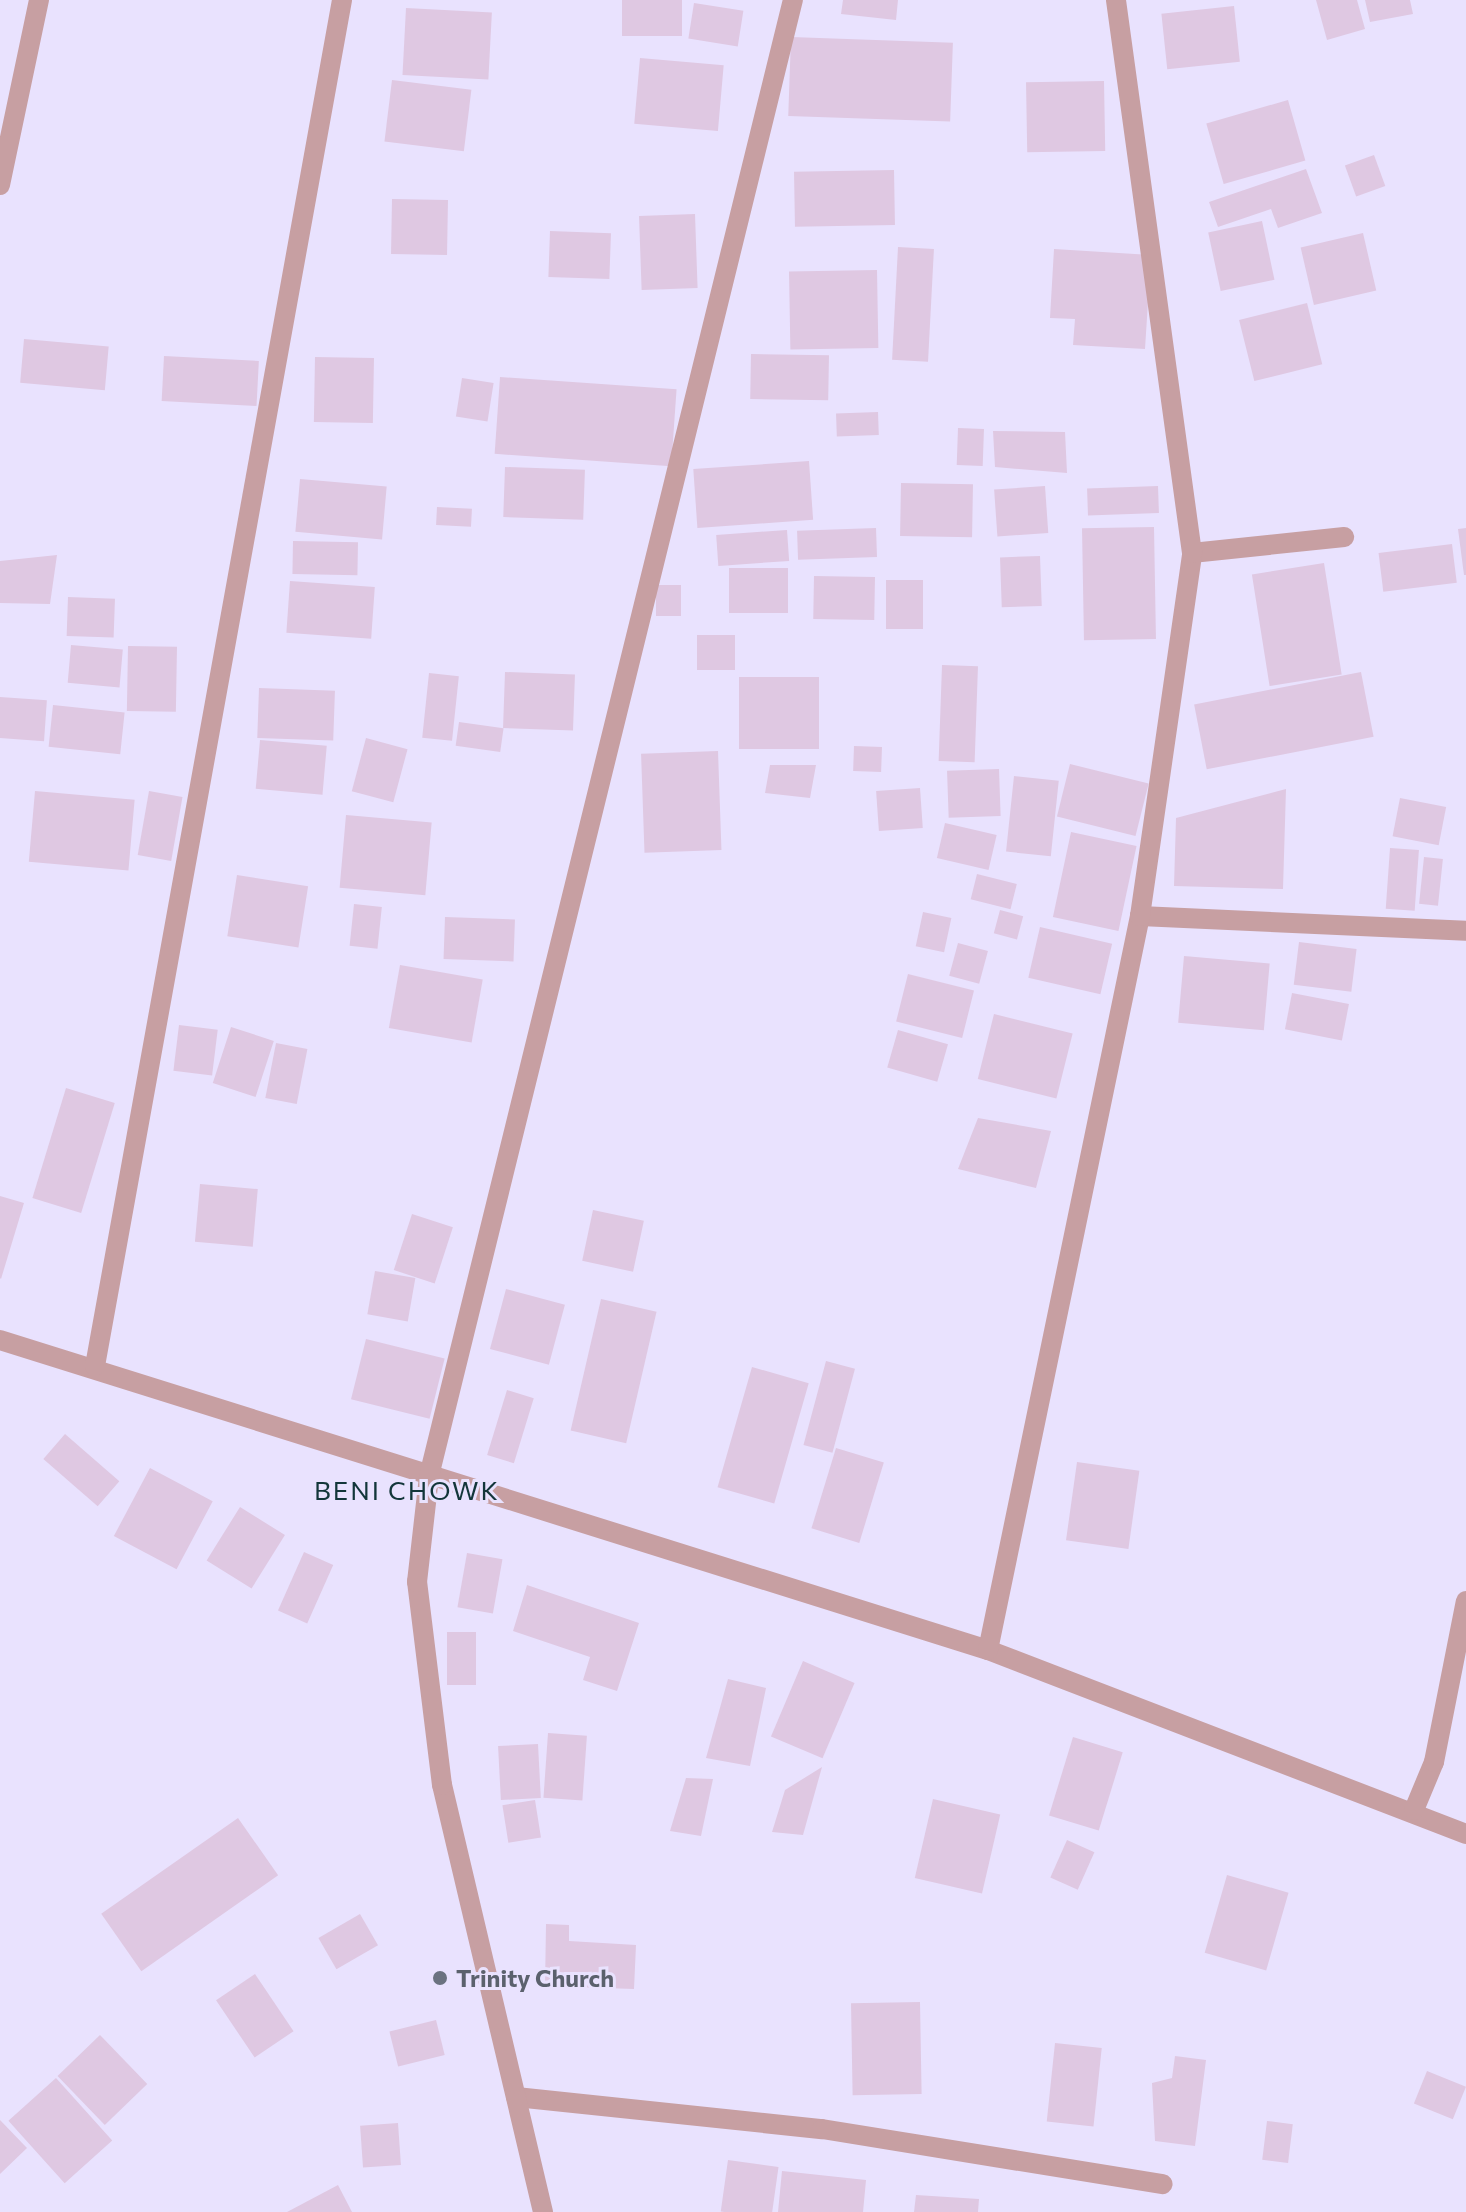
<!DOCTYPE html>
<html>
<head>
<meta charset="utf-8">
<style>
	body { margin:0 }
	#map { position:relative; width:1466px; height:2212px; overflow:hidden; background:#e9e2fe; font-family:Commissioner,sans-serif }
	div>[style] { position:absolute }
	.building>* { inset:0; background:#dfc8e2; transform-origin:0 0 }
	.minor>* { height:20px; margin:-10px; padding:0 10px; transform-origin:10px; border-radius:10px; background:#c79fa2 }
	.dots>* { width:22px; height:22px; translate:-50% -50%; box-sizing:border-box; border:4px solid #e9e2fe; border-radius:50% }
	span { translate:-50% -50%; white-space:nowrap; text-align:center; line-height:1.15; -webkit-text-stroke:6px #e9e2fe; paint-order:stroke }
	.worship-label { font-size:24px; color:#5b616d; font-weight:700 }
	.left { translate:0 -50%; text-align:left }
	.neighbourhood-label { font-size:26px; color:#13363a; letter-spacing:2px }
</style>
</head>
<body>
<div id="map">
	<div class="building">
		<div style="left:622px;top:0;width:60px;height:36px"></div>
		<div style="clip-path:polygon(843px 0,898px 0,896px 20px,841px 14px)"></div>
		<div style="clip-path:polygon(1316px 0,1357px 0,1365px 29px,1327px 40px)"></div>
		<div style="clip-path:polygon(1365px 0,1410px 0,1413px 14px,1370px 22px)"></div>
		<div style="left:694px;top:3px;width:50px;height:36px;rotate:9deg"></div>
		<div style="left:1234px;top:6px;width:56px;height:73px;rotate:84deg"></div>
		<div style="left:406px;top:8px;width:86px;height:67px;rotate:3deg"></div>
		<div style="left:791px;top:37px;width:162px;height:79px;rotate:2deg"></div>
		<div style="left:640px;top:58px;width:84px;height:66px;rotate:5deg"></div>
		<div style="left:392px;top:80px;width:80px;height:62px;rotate:7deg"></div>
		<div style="left:1104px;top:81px;width:70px;height:78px;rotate:89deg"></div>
		<div style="left:1288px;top:100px;width:63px;height:85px;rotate:74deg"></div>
		<div style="left:1374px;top:155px;width:33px;height:31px;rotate:70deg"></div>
		<div style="clip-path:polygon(1306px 169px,1322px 213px,1278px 228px,1271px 209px,1218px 227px,1209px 202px)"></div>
		<div style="left:894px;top:170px;width:55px;height:100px;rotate:89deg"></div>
		<div style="left:392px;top:199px;width:56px;height:55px;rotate:1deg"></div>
		<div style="left:695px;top:214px;width:74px;height:56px;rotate:88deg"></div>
		<div style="left:1262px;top:221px;width:60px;height:55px;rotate:78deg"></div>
		<div style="left:550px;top:231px;width:61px;height:46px;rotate:2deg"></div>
		<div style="left:1363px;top:233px;width:59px;height:64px;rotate:77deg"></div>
		<div style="left:898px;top:247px;width:36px;height:113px;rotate:3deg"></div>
		<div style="clip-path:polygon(1054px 249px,1151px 255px,1145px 349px,1073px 345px,1075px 319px,1050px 318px)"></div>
		<div style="left:877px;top:270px;width:78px;height:88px;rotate:89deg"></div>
		<div style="left:1307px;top:303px;width:63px;height:70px;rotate:76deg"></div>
		<div style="left:24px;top:339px;width:85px;height:44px;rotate:5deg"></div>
		<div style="left:751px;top:354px;width:78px;height:45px;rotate:1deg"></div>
		<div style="left:164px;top:356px;width:95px;height:45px;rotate:3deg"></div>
		<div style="left:315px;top:357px;width:59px;height:65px;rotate:1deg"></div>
		<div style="left:500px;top:377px;width:177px;height:77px;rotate:4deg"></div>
		<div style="left:462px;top:378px;width:32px;height:39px;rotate:9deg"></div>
		<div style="left:878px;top:412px;width:23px;height:42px;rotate:88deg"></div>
		<div style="left:958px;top:428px;width:26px;height:37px;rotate:2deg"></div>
		<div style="clip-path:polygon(993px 431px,1065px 432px,1067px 473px,995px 467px)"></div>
		<div style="left:809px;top:461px;width:59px;height:116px;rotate:86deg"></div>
		<div style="left:505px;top:467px;width:80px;height:50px;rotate:2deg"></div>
		<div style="left:300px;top:479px;width:87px;height:53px;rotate:5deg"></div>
		<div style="left:901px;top:483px;width:72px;height:53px;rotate:1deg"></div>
		<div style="left:1045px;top:486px;width:47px;height:51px;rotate:86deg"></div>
		<div style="left:1158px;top:486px;width:27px;height:71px;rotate:88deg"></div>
		<div style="left:437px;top:507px;width:35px;height:18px;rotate:3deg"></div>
		<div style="left:1154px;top:527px;width:112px;height:72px;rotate:89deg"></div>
		<div style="left:876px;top:528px;width:29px;height:79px;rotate:88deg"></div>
		<div style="clip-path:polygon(1466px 528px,1466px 575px,1464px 575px,1458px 529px)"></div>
		<div style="left:787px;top:530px;width:31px;height:71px;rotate:86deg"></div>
		<div style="left:293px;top:541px;width:65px;height:33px;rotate:1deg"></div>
		<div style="left:1452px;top:544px;width:39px;height:74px;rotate:83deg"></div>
		<div style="clip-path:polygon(57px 555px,50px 604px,0 603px,0 561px)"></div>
		<div style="left:1040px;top:556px;width:50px;height:40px;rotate:88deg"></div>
		<div style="left:1324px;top:563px;width:113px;height:73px;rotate:81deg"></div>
		<div style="left:729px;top:568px;width:59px;height:45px"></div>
		<div style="left:814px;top:576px;width:61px;height:43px;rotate:1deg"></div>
		<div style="left:886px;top:580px;width:37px;height:49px"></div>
		<div style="left:290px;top:581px;width:85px;height:52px;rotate:4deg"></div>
		<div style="left:656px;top:585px;width:25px;height:31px"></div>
		<div style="left:68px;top:597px;width:47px;height:39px;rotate:2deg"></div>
		<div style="left:697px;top:635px;width:38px;height:35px"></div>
		<div style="left:71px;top:645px;width:52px;height:38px;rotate:5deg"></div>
		<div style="left:128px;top:646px;width:49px;height:65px;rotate:1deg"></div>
		<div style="left:942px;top:665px;width:36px;height:96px;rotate:2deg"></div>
		<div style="left:505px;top:672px;width:70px;height:56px;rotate:2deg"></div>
		<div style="left:1361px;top:672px;width:66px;height:170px;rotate:79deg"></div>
		<div style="left:429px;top:673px;width:30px;height:65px;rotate:6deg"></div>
		<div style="left:739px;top:677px;width:80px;height:72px"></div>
		<div style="left:259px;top:688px;width:76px;height:50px;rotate:2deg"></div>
		<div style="left:0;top:697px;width:47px;height:41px;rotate:4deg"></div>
		<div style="left:53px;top:705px;width:72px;height:42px;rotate:6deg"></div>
		<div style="left:459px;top:722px;width:45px;height:24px;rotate:8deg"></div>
		<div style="left:366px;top:738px;width:43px;height:55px;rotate:15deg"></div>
		<div style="left:260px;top:740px;width:67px;height:49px;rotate:5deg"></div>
		<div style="left:854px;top:746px;width:28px;height:25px;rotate:2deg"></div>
		<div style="left:718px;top:751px;width:99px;height:77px;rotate:88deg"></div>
		<div style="left:1070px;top:764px;width:81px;height:54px;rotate:14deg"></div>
		<div style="clip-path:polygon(770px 765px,816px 765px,810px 798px,765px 793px)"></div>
		<div style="left:999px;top:769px;width:47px;height:52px;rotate:88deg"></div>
		<div style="left:1014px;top:776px;width:45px;height:76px;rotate:6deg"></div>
		<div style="left:920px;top:788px;width:40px;height:44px;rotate:86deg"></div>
		<div style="clip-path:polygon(1286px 789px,1283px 889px,1174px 886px,1176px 818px)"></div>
		<div style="left:35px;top:791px;width:100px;height:71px;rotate:5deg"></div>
		<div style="left:149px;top:791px;width:34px;height:65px;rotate:10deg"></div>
		<div style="left:1400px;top:798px;width:47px;height:39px;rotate:11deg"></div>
		<div style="left:346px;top:815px;width:86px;height:73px;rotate:5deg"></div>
		<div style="left:945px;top:823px;width:53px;height:36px;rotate:13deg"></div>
		<div style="left:1071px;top:832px;width:67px;height:87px;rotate:12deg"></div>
		<div style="left:1390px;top:848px;width:29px;height:61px;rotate:4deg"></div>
		<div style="left:1424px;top:857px;width:19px;height:47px;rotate:6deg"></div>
		<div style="left:977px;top:874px;width:41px;height:26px;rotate:14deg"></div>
		<div style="left:237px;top:875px;width:72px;height:62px;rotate:9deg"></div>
		<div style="left:354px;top:904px;width:28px;height:42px;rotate:6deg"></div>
		<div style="left:1000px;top:910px;width:24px;height:24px;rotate:15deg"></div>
		<div style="left:923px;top:912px;width:29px;height:35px;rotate:12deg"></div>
		<div style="left:445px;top:917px;width:70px;height:42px;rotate:2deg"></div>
		<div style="left:1040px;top:927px;width:74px;height:52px;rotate:13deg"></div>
		<div style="left:1299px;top:942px;width:58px;height:43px;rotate:7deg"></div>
		<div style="left:958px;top:943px;width:31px;height:34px;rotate:15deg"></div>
		<div style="left:1184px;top:956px;width:86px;height:67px;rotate:5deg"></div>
		<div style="left:400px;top:965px;width:84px;height:64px;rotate:10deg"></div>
		<div style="left:908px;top:974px;width:68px;height:49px;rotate:14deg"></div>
		<div style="left:1292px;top:993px;width:58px;height:37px;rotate:11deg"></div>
		<div style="left:994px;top:1014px;width:81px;height:67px;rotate:14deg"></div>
		<div style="left:179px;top:1025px;width:39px;height:46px;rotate:7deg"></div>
		<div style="left:231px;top:1027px;width:45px;height:59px;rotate:18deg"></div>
		<div style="left:898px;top:1030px;width:52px;height:39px;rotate:16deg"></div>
		<div style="left:276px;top:1043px;width:32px;height:56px;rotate:11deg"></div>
		<div style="left:66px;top:1088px;width:51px;height:115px;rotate:17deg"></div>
		<div style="clip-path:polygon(978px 1118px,1051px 1131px,1036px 1188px,958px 1169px)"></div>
		<div style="left:200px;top:1184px;width:58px;height:58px;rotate:5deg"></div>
		<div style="clip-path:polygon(0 1196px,24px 1203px,1px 1279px,0 1278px)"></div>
		<div style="left:593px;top:1210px;width:52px;height:52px;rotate:12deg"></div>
		<div style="left:412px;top:1214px;width:43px;height:59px;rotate:18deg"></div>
		<div style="left:375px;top:1271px;width:41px;height:44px;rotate:10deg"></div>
		<div style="left:506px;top:1289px;width:61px;height:62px;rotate:15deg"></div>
		<div style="left:601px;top:1299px;width:57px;height:135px;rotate:13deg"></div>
		<div style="left:366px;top:1339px;width:81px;height:62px;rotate:14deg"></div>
		<div style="left:826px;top:1361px;width:30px;height:87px;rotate:15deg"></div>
		<div style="left:752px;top:1367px;width:59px;height:125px;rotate:16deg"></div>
		<div style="left:507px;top:1390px;width:28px;height:68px;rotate:17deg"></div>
		<div style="left:65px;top:1434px;width:72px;height:33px;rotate:41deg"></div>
		<div style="left:836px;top:1448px;width:50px;height:84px;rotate:17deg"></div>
		<div style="left:1077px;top:1462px;width:63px;height:79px;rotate:8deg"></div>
		<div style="left:150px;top:1468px;width:71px;height:77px;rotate:28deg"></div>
		<div style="left:240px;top:1507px;width:53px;height:63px;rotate:32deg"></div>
		<div style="left:304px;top:1552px;width:32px;height:64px;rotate:24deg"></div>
		<div style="left:467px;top:1553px;width:36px;height:55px;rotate:10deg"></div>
		<div style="clip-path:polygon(527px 1585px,639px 1623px,617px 1691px,583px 1680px,590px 1657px,513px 1631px)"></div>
		<div style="left:447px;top:1632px;width:29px;height:53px"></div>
		<div style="left:803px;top:1661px;width:56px;height:82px;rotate:23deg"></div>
		<div style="clip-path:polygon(728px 1679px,766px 1688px,750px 1766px,706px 1758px)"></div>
		<div style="left:548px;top:1733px;width:39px;height:65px;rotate:4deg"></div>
		<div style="left:1073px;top:1737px;width:52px;height:82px;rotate:17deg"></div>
		<div style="left:538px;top:1744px;width:54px;height:40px;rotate:87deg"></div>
		<div style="clip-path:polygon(822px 1767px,803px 1835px,772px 1832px,785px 1790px)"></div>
		<div style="clip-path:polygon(686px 1778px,713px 1779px,701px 1836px,670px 1831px)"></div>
		<div style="left:933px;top:1799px;width:69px;height:81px;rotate:13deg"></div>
		<div style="left:535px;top:1800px;width:38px;height:33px;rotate:81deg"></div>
		<div style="left:238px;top:1818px;width:70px;height:167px;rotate:55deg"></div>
		<div style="left:1067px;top:1840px;width:30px;height:41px;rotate:24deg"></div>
		<div style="left:1227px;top:1875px;width:64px;height:81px;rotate:16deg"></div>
		<div style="left:360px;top:1914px;width:36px;height:48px;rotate:60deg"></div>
		<div style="clip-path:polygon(546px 1924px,569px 1925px,569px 1941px,636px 1945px,634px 1989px,545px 1986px)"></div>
		<div style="left:255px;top:1974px;width:69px;height:47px;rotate:56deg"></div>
		<div style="left:920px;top:2002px;width:92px;height:69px;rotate:89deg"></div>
		<div style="left:436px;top:2020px;width:36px;height:48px;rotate:76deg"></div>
		<div style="left:100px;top:2035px;width:68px;height:59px;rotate:46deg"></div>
		<div style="left:1055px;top:2043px;width:47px;height:79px;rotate:6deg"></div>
		<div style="clip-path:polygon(1175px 2056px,1206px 2060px,1195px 2146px,1155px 2141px,1152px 2083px,1172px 2078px)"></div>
		<div style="left:1427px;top:2071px;width:42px;height:35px;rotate:22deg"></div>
		<div style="left:56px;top:2078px;width:84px;height:64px;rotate:48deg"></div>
		<div style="clip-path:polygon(0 2120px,27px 2148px,0 2174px)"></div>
		<div style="left:1267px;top:2121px;width:26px;height:39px;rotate:7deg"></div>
		<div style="left:398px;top:2123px;width:42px;height:38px;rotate:86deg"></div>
		<div style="left:728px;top:2160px;width:51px;height:52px;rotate:8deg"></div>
		<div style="clip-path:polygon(782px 2171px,866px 2180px,863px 2212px,778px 2212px)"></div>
		<div style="clip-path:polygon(338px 2185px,352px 2212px,287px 2212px)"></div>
		<div style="clip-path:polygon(916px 2195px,979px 2199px,978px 2212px,914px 2212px)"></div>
	</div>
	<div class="minor">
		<div style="left:0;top:185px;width:189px;rotate:-78.1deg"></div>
		<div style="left:1192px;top:553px;width:153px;rotate:-6deg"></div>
		<div style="left:1140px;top:916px;width:326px;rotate:2.6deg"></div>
		<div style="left:0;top:1340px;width:1035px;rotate:17.42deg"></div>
		<div style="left:988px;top:1650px;width:512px;rotate:21.05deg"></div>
		<div style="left:95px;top:1366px;width:1388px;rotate:-79.75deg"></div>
		<div style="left:988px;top:1650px;width:750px;rotate:-78.3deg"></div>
		<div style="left:1140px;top:916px;width:367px;rotate:-81.8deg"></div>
		<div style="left:1192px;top:553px;width:558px;rotate:-97.83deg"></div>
		<div style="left:1414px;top:1810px;width:52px;rotate:-67.4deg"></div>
		<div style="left:1434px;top:1762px;width:164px;rotate:-78.8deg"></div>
		<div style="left:516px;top:2097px;width:308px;rotate:6deg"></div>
		<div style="left:822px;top:2129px;width:345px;rotate:9.2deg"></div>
		<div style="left:543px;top:2212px;width:439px;rotate:-103.3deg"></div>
		<div style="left:442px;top:1785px;width:205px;rotate:-97deg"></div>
		<div style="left:417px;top:1582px;width:107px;rotate:-83.5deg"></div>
		<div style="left:429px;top:1476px;width:1520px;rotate:-76.15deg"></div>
	</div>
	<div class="dots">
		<div style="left:440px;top:1978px;background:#6b7280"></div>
	</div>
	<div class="worship-label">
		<span class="left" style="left:456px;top:1978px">Trinity Church</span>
	</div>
	<div class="neighbourhood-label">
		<span style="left:407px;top:1490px">BENI CHOWK</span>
	</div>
</div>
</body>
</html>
